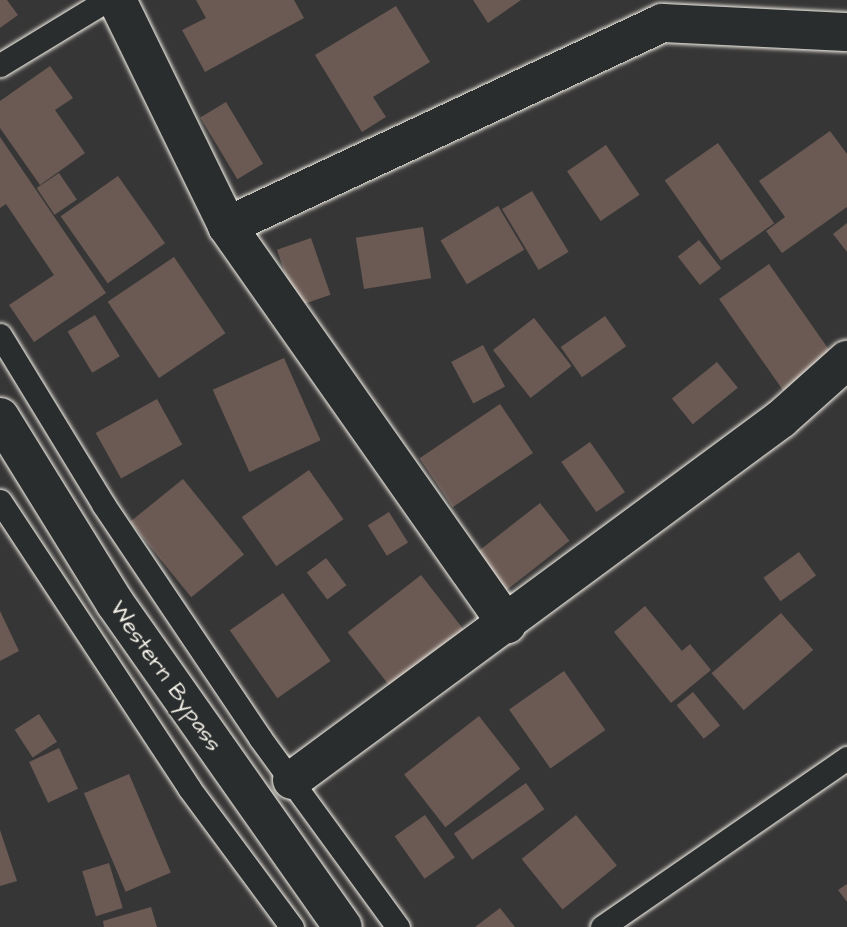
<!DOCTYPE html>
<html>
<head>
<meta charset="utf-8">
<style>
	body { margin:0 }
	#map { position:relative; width:847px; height:927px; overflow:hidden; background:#373636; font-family:"Architects Daughter",sans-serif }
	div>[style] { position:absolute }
	.building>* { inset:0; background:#6b5a54; transform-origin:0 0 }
	.roads { filter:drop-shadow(0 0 2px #f4f1e8) drop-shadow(0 0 2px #f4f1e8) }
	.service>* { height:23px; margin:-11.5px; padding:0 11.5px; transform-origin:11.5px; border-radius:11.5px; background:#2a2d2e }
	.minor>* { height:38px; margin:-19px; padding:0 19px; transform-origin:19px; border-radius:19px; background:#2a2d2e }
	.primary>* { height:38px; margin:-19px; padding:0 19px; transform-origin:19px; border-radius:19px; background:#2a2d2e }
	span { translate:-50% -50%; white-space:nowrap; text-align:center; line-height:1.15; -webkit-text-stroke:5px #2a2d2e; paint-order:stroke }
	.street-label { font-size:23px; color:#f4f1e8 }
</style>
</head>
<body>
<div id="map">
	<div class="building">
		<div style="clip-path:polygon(0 0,7px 0,18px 15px,0 28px)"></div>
		<div style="clip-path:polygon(196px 0,294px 0,304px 18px,205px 72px,182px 30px,206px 18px)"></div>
		<div style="clip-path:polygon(473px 0,521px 0,488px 23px)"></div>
		<div style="clip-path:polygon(396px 6px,430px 62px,373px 97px,386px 117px,362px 132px,315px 55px)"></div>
		<div style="clip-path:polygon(50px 66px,73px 98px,55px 110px,85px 153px,40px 185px,0 128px,0 101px)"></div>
		<div style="left:226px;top:102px;width:72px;height:30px;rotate:59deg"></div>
		<div style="clip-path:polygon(830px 131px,847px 154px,847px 207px,782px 253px,766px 231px,785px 217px,759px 181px)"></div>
		<div style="clip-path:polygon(0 137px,106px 293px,34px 342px,9px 305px,54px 275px,6px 204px,0 208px)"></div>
		<div style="left:718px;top:143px;width:98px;height:65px;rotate:55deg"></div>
		<div style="left:606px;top:145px;width:60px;height:47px;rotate:56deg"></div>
		<div style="left:59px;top:173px;width:32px;height:27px;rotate:56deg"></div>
		<div style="left:118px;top:176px;width:82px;height:70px;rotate:55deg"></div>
		<div style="left:532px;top:191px;width:71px;height:35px;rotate:59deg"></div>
		<div style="left:498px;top:206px;width:51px;height:67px;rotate:59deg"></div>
		<div style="clip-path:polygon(847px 223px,847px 252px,833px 234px)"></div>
		<div style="left:423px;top:227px;width:52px;height:68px;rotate:81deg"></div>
		<div style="left:311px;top:238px;width:60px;height:36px;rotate:71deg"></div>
		<div style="left:699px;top:240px;width:36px;height:27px;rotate:52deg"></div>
		<div style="left:174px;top:257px;width:92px;height:80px;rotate:56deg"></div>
		<div style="left:769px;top:264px;width:114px;height:61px;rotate:55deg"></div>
		<div style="left:95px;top:315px;width:48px;height:32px;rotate:59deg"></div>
		<div style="left:605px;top:316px;width:37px;height:54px;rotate:55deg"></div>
		<div style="left:534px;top:318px;width:61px;height:52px;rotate:52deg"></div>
		<div style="left:483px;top:345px;width:47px;height:36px;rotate:62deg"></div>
		<div style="left:284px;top:358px;width:90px;height:78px;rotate:66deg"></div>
		<div style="left:717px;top:362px;width:33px;height:58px;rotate:51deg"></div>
		<div style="left:157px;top:399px;width:52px;height:70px;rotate:61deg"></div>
		<div style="left:500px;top:404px;width:59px;height:97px;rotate:56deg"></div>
		<div style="left:590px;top:442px;width:61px;height:35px;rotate:55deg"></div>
		<div style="left:309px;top:470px;width:60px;height:82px;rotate:55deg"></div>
		<div style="left:183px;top:479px;width:97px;height:68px;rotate:51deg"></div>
		<div style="left:540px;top:503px;width:48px;height:84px;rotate:52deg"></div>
		<div style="left:389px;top:512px;width:36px;height:25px;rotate:58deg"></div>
		<div style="left:799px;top:552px;width:29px;height:44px;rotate:54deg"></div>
		<div style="left:326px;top:558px;width:34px;height:24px;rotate:53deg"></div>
		<div style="left:421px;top:575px;width:72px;height:93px;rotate:52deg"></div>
		<div style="left:283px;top:593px;width:83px;height:65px;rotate:55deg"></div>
		<div style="clip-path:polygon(645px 606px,682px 651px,690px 644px,711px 670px,671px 703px,614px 632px)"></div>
		<div style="clip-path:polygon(0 611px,19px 651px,0 661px)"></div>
		<div style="left:781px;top:613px;width:49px;height:92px;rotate:49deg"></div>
		<div style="left:564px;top:671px;width:72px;height:67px;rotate:55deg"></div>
		<div style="left:693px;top:692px;width:43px;height:21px;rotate:51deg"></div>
		<div style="left:39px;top:714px;width:33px;height:29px;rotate:57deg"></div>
		<div style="left:479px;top:716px;width:67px;height:95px;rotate:52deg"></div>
		<div style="left:59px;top:748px;width:45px;height:33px;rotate:65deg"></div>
		<div style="left:129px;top:774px;width:107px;height:49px;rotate:67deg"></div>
		<div style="left:526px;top:783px;width:32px;height:88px;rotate:55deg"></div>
		<div style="left:425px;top:815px;width:52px;height:37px;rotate:55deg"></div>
		<div style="left:576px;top:815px;width:65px;height:70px;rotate:51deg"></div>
		<div style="clip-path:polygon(0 830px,17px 881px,0 886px)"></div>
		<div style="left:109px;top:863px;width:47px;height:28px;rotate:73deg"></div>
		<div style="clip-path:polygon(847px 884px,847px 902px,838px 890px)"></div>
		<div style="clip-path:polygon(151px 907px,157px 927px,104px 927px,103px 921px)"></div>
		<div style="clip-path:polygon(500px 908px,515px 927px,475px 927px)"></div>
	</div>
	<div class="roads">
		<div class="service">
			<div style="left:0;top:65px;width:125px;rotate:-31.3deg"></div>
			<div style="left:0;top:335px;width:198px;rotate:58.6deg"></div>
			<div style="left:103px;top:504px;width:282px;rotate:56.1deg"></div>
			<div style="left:260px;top:738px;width:234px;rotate:53.9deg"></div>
			<div style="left:0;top:501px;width:344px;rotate:56.6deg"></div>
			<div style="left:189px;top:788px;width:173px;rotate:53.5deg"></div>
			<div style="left:602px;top:927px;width:298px;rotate:-34.6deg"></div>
		</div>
		<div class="minor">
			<div style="left:117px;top:0;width:251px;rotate:64deg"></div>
			<div style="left:227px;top:226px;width:487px;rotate:54.9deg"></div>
			<div style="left:227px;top:226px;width:480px;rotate:-25deg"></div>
			<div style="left:662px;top:23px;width:185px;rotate:2.8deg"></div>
			<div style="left:292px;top:780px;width:608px;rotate:-36.44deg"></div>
			<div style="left:781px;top:419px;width:89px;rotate:-41.8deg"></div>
		</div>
		<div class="primary">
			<div style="left:0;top:417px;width:219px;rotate:58.3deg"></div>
			<div style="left:115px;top:603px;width:396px;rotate:54.9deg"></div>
		</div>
	</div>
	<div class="street-label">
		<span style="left:166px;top:676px;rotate:55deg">Western Bypass</span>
	</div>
</div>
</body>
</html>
